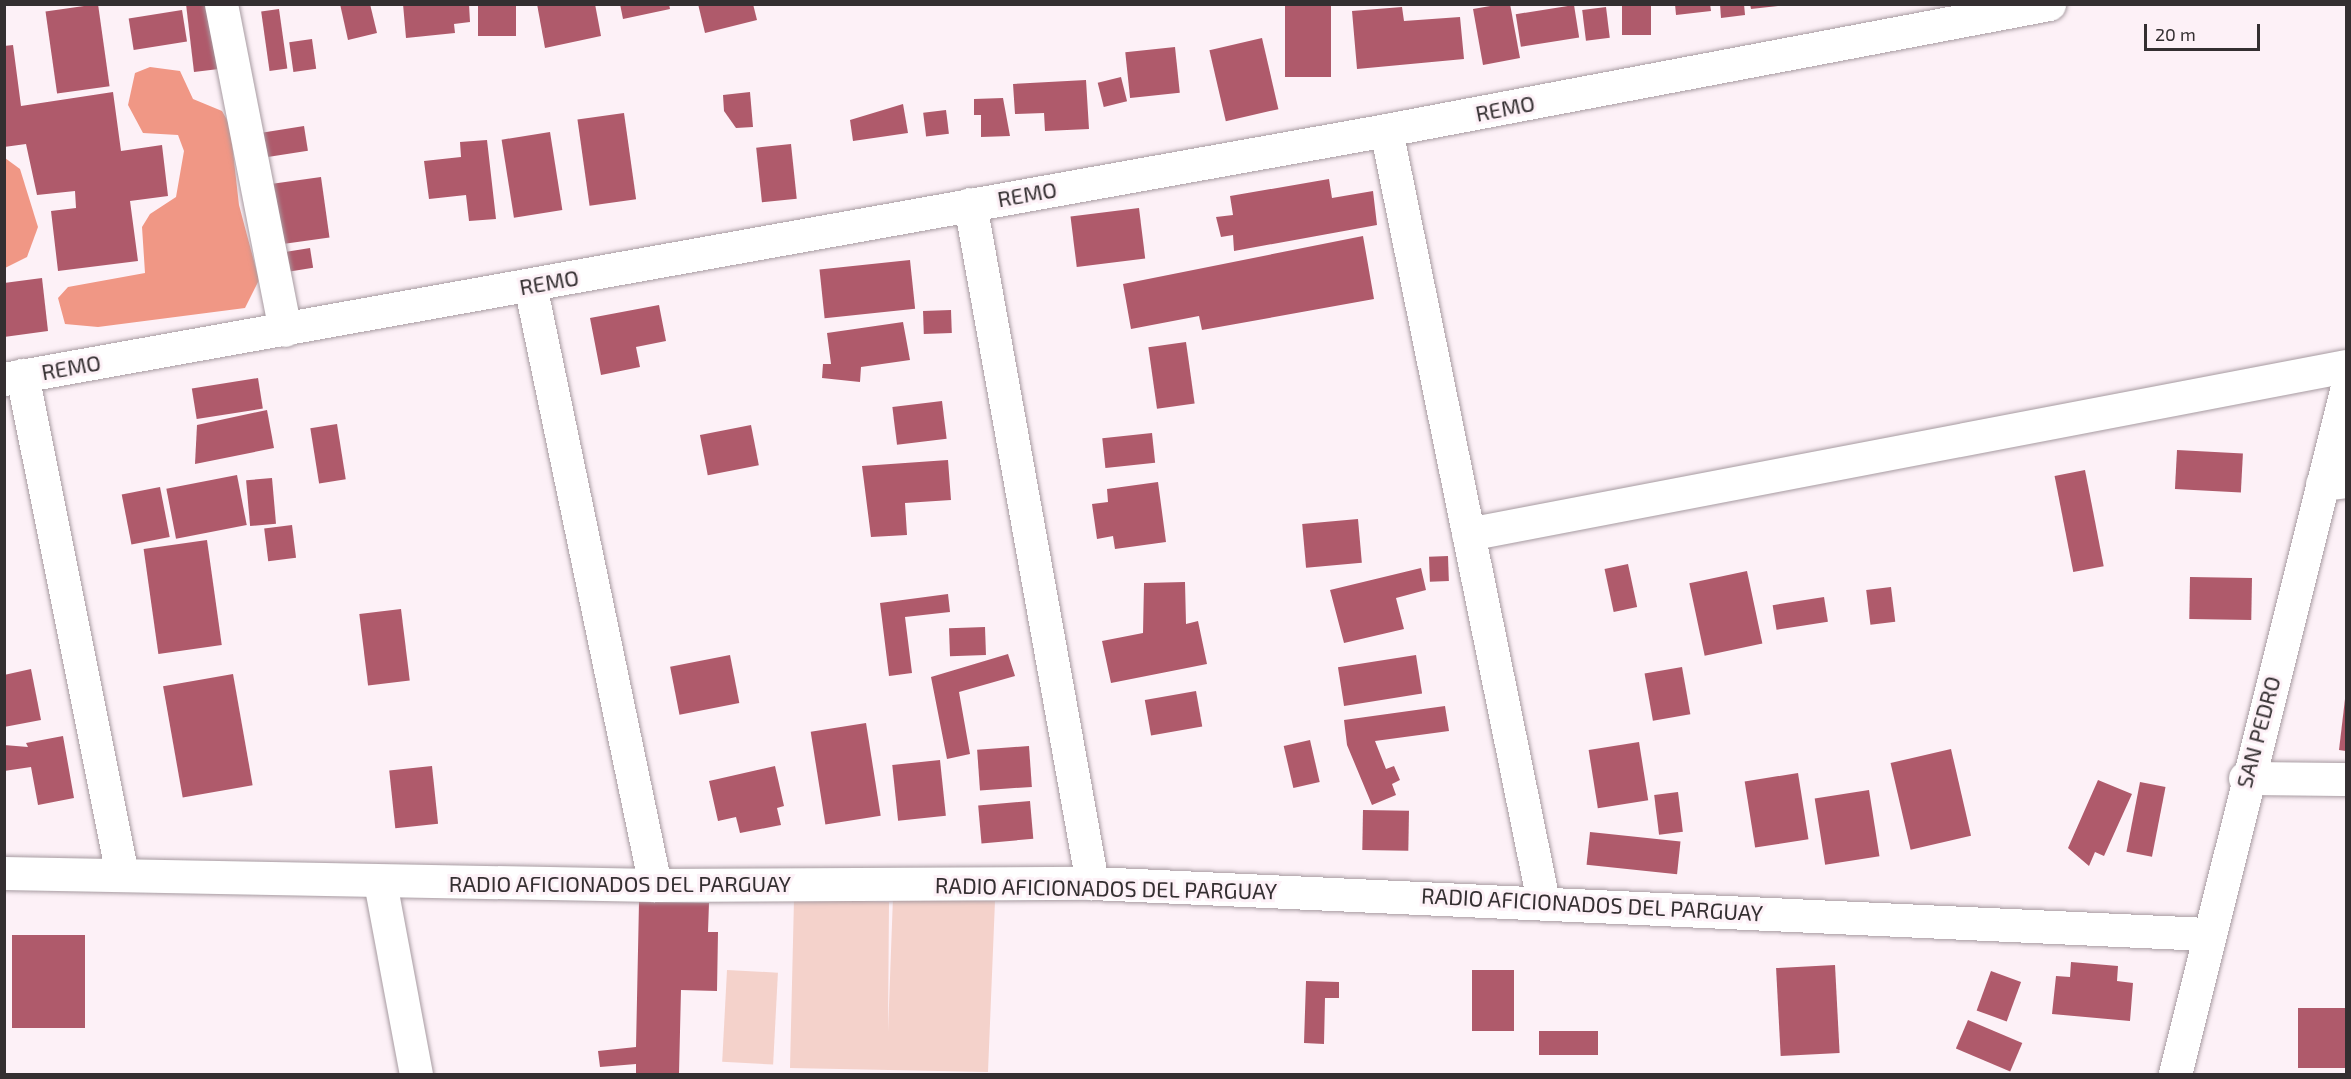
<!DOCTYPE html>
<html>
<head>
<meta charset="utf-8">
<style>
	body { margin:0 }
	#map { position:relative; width:2351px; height:1079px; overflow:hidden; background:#fdf1f7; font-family:"Exo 2",sans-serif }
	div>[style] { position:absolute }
	.green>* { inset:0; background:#f4d2cb; transform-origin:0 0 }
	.forest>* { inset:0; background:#f09785 }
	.building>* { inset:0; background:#af5a6b; transform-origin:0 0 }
	.roads { filter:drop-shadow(0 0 2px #a79ba1) drop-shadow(0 0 2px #a79ba1) }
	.street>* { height:33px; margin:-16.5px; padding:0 16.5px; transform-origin:16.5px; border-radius:16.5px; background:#fff }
	.secondary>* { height:33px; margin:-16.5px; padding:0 16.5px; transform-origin:16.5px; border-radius:16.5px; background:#fff }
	span { translate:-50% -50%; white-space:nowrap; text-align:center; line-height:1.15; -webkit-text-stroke:6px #fdf1f7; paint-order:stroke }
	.street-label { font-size:22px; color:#342f31 }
	.frame { position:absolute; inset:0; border:6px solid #342f31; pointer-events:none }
	.scale { position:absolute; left:2144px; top:24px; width:116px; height:27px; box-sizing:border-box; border:3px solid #342f31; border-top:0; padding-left:8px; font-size:18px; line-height:21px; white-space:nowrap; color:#342f31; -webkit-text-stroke:4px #fdf1f7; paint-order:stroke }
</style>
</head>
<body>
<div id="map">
	<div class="green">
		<div style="clip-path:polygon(893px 897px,995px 901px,988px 1072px,790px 1068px,794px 899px,889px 902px,888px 1032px)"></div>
		<div style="left:727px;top:970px;width:51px;height:92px;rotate:3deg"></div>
	</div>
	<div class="forest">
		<div style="clip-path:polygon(150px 67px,180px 71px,193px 99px,222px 111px,230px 125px,239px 205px,259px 280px,245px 308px,98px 327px,65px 324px,58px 298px,68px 287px,145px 273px,142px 227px,150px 214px,176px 197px,184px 151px,178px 135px,143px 133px,128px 105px,135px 73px)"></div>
		<div style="clip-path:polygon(5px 158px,20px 169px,38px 227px,27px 257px,5px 268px)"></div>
	</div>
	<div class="building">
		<div style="left:98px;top:4px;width:83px;height:53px;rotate:82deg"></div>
		<div style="clip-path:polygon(186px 4px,216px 4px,227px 68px,194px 72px)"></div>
		<div style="clip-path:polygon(340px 4px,370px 4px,377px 33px,348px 40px)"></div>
		<div style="clip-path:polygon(403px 4px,469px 4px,470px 22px,454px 24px,455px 33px,406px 38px)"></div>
		<div style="left:478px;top:4px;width:38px;height:32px"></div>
		<div style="clip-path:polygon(537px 4px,595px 4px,601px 36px,545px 48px)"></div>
		<div style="clip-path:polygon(620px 4px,669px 4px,670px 9px,623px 19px)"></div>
		<div style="clip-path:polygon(698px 4px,753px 4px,757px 20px,705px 33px)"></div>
		<div style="left:1285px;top:4px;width:46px;height:73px"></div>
		<div style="clip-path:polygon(1502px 4px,1510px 4px,1520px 58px,1483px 65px,1473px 9px)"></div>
		<div style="left:1622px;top:4px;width:29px;height:31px"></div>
		<div style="clip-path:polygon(1675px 4px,1710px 4px,1711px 11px,1676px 15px)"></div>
		<div style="clip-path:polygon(1720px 4px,1744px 4px,1745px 15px,1721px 18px)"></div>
		<div style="clip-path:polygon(1750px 4px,1778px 4px,1778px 6px,1751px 9px)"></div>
		<div style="left:1574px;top:5px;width:33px;height:59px;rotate:81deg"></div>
		<div style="clip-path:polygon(1402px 7px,1404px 21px,1460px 17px,1464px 59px,1357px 69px,1352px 11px)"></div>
		<div style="left:1606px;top:7px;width:31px;height:24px;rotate:83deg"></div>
		<div style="left:279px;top:9px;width:60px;height:18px;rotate:82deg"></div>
		<div style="left:182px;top:10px;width:32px;height:54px;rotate:81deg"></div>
		<div style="left:1262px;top:38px;width:73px;height:54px;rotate:77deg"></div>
		<div style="left:312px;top:39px;width:30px;height:23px;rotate:82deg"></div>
		<div style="clip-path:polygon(13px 45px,21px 106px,113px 92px,121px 151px,162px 145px,168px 196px,130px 201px,138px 261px,58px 271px,51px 211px,76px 208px,75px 191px,37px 195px,26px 144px,4px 147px,4px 46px)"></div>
		<div style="left:1175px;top:47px;width:46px;height:50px;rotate:84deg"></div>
		<div style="left:1121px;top:77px;width:25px;height:24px;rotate:76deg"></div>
		<div style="clip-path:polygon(1086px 80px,1089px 129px,1045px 131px,1044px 113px,1015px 114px,1013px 84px)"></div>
		<div style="clip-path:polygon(750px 92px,753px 127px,736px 128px,724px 111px,723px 95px)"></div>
		<div style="clip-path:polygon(1003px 98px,1010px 136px,981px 137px,981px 115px,974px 115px,974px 99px)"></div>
		<div style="clip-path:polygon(903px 104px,908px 133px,853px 141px,850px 120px)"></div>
		<div style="left:946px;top:110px;width:24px;height:23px;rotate:83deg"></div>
		<div style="left:624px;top:113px;width:87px;height:47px;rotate:82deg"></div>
		<div style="left:304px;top:126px;width:25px;height:52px;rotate:81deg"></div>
		<div style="left:550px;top:132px;width:79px;height:49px;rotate:81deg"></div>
		<div style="clip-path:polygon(487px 140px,496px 219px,469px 221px,466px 195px,429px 199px,424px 161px,461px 157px,460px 142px)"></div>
		<div style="left:791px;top:144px;width:55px;height:35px;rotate:84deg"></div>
		<div style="left:321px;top:177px;width:61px;height:56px;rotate:82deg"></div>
		<div style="clip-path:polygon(1329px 179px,1332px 198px,1373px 191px,1377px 225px,1234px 251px,1233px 235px,1221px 237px,1216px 217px,1233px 215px,1230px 196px)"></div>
		<div style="left:1139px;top:208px;width:51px;height:69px;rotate:83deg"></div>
		<div style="clip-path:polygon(1363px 236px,1374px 299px,1202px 330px,1199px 316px,1131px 329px,1123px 284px)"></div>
		<div style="left:310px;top:248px;width:20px;height:33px;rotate:81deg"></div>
		<div style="left:910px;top:260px;width:49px;height:91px;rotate:84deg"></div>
		<div style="clip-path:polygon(42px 278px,48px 331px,4px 337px,4px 283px)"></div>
		<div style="clip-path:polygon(659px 305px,666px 341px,636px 347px,640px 367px,601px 375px,590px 318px)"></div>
		<div style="left:951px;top:310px;width:23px;height:28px;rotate:88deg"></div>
		<div style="clip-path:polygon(903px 322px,910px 360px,861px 367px,860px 382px,822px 378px,823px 364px,831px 364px,827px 333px)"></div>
		<div style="left:1186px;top:342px;width:62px;height:38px;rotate:82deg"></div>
		<div style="left:258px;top:378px;width:31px;height:67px;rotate:81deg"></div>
		<div style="left:942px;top:401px;width:38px;height:50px;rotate:83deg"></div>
		<div style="clip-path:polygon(267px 410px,274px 448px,195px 464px,197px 425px)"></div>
		<div style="left:337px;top:424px;width:56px;height:27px;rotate:81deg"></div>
		<div style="left:751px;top:425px;width:41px;height:52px;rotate:79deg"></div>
		<div style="left:1152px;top:433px;width:30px;height:50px;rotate:84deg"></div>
		<div style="left:2177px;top:450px;width:66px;height:39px;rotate:3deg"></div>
		<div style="clip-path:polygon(948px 460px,951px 500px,905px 503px,907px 535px,871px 537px,862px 466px)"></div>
		<div style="left:2085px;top:470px;width:98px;height:31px;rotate:79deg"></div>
		<div style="left:237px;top:475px;width:51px;height:72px;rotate:79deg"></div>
		<div style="left:272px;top:478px;width:46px;height:26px;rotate:85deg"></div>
		<div style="clip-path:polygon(1158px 482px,1166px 542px,1115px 549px,1113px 536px,1097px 539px,1092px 504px,1108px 502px,1107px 489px)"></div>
		<div style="left:160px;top:487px;width:51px;height:39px;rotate:79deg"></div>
		<div style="left:1358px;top:519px;width:44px;height:56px;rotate:85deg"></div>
		<div style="left:292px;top:525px;width:33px;height:28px;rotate:83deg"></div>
		<div style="left:207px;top:540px;width:106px;height:64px;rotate:82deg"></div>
		<div style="left:1448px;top:556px;width:25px;height:19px;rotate:88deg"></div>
		<div style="left:1628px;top:564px;width:44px;height:24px;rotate:78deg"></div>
		<div style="clip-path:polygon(1421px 568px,1426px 590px,1396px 598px,1404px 629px,1344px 643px,1330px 590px)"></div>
		<div style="left:1747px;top:571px;width:74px;height:59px;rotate:78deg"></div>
		<div style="left:2190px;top:577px;width:62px;height:42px;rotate:1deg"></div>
		<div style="clip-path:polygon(1185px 582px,1186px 624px,1198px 621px,1207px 664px,1111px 683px,1102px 641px,1143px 633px,1144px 583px)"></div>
		<div style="left:1891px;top:587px;width:35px;height:25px;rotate:83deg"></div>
		<div style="clip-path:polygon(948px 594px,950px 612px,905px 617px,912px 673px,889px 676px,880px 603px)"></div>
		<div style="left:1824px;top:597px;width:25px;height:52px;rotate:81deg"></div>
		<div style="left:401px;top:609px;width:72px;height:42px;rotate:83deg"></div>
		<div style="left:985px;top:627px;width:28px;height:36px;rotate:88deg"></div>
		<div style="clip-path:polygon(1008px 654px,1015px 676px,959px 692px,970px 754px,947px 759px,931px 677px)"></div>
		<div style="left:730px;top:655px;width:49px;height:61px;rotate:79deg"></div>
		<div style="left:1416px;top:655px;width:39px;height:79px;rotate:81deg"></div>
		<div style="left:1682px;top:667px;width:48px;height:38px;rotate:80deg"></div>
		<div style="clip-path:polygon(31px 669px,41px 720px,4px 727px,4px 675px)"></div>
		<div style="left:233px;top:674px;width:113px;height:71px;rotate:80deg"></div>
		<div style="left:1196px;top:691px;width:36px;height:52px;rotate:80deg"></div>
		<div style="clip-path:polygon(2345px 699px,2346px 699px,2346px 751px,2339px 750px)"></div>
		<div style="clip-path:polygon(1445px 706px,1449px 731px,1375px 741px,1386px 769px,1394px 766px,1400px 780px,1392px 784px,1396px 795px,1372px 805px,1347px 745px,1344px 720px)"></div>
		<div style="left:866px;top:723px;width:94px;height:56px;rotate:81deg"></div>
		<div style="clip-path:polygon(63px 736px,74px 798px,38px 805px,31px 767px,4px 771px,4px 745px,28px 747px,26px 743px)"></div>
		<div style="left:1310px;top:740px;width:43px;height:27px;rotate:77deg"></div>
		<div style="left:1639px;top:742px;width:59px;height:51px;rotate:81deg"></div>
		<div style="left:1029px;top:746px;width:41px;height:52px;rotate:86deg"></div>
		<div style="left:1951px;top:749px;width:89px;height:62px;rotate:77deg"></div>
		<div style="left:940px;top:760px;width:56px;height:48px;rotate:84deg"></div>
		<div style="left:432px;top:766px;width:58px;height:43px;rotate:84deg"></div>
		<div style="clip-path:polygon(775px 766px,784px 806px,777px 808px,781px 825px,740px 833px,736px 817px,718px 821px,709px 781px)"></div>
		<div style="left:1798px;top:773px;width:67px;height:54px;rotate:81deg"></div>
		<div style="clip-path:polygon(2098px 780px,2132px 794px,2104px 856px,2095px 852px,2089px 866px,2068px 848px)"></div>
		<div style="left:2140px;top:782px;width:26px;height:71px;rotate:11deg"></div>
		<div style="left:1869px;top:790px;width:67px;height:55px;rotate:81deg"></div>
		<div style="left:1678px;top:792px;width:40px;height:24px;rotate:83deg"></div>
		<div style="left:1030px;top:801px;width:38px;height:52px;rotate:85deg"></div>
		<div style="left:1363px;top:810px;width:46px;height:40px;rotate:1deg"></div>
		<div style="left:1590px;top:832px;width:91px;height:33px;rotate:6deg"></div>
		<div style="clip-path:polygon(639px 902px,709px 903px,708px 932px,718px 932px,717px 991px,681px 990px,679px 1074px,636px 1074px,636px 1064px,600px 1067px,598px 1051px,636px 1047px)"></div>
		<div style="left:12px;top:935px;width:73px;height:93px"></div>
		<div style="clip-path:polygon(2071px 962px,2118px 966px,2117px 981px,2133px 983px,2130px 1021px,2052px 1014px,2056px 976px,2070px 977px)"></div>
		<div style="left:1835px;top:965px;width:88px;height:59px;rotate:87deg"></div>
		<div style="left:1514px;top:970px;width:61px;height:42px;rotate:90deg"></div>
		<div style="left:1991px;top:971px;width:32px;height:42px;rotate:20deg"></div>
		<div style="clip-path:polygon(1306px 981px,1339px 982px,1339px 998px,1325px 998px,1324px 1044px,1304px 1043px)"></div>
		<div style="left:2346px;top:1008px;width:60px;height:48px;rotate:90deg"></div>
		<div style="left:1968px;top:1020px;width:59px;height:31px;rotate:23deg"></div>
		<div style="left:1539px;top:1031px;width:59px;height:24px"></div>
	</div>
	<div class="roads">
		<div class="street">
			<div style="left:221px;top:4px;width:332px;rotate:78.9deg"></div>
			<div style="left:1386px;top:130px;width:787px;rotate:78.49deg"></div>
			<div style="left:970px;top:204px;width:690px;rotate:79.81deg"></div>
			<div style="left:530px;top:285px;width:613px;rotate:78.23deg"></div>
			<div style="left:22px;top:375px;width:509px;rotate:78.67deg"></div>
			<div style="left:4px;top:379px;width:1404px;rotate:-10.21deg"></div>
			<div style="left:1386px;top:130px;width:675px;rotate:-10.76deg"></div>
			<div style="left:2322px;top:484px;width:24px;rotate:-7deg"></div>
			<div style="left:1468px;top:534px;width:894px;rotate:-10.83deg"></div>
			<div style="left:2245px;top:778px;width:101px;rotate:0.6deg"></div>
			<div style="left:4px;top:873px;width:651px;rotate:1.06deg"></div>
			<div style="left:655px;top:885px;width:437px;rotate:-0.3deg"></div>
			<div style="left:1092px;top:883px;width:1116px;rotate:2.62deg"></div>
			<div style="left:380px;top:882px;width:195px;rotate:79.4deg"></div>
		</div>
		<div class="secondary">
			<div style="left:2175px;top:1074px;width:705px;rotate:-75.96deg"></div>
		</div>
	</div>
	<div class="street-label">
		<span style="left:1505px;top:108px;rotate:-11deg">REMO</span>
		<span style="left:1027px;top:194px;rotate:-10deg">REMO</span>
		<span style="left:549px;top:282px;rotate:-10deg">REMO</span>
		<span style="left:71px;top:367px;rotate:-10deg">REMO</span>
		<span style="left:2258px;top:732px;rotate:-75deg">SAN PEDRO</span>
		<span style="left:620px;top:884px">RADIO AFICIONADOS DEL PARGUAY</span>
		<span style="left:1106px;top:888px;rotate:1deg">RADIO AFICIONADOS DEL PARGUAY</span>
		<span style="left:1592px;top:904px;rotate:3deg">RADIO AFICIONADOS DEL PARGUAY</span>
	</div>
	<div class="frame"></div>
	<div class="scale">20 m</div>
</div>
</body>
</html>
